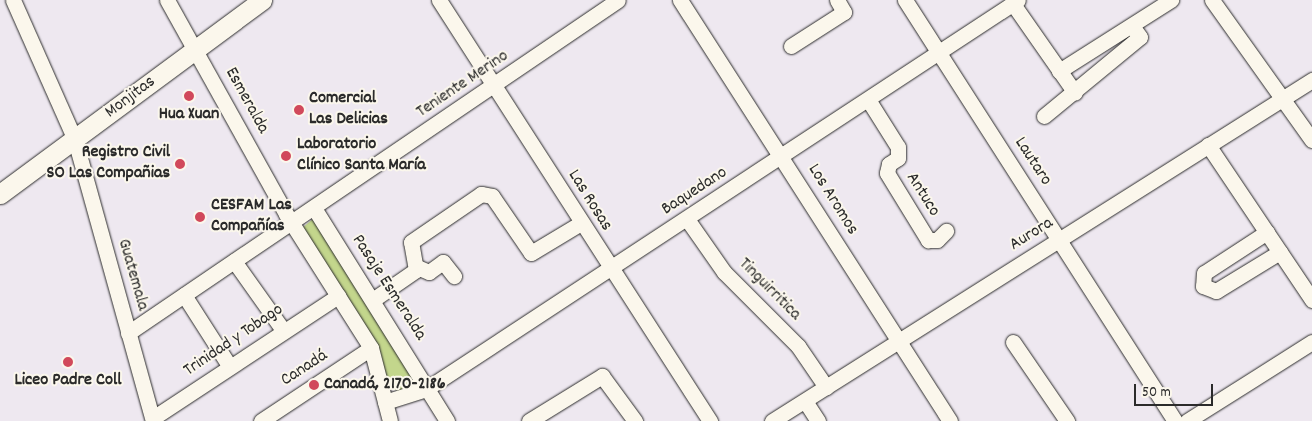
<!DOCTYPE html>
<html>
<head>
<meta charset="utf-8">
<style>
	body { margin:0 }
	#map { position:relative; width:1312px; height:421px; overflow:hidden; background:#eee8f0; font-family:Dekko,sans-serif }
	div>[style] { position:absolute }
	.green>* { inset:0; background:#c3d68c }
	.roads { filter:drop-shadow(0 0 1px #2b2b2b) drop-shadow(0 0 1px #2b2b2b) }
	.minor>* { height:15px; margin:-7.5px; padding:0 7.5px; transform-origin:7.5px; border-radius:7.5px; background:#fbf7ec }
	.major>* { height:19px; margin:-9.5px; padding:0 9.5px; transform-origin:9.5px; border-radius:9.5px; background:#fbf7ec }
	.dots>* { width:14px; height:14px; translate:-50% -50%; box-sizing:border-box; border:2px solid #fbf7ec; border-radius:50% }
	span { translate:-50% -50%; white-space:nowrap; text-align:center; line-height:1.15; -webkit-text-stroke:4px #fbf7ec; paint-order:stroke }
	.street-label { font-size:18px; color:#2b2b2b }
	.poi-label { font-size:18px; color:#2b2b2b; font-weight:700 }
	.left { translate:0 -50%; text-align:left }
	.right { translate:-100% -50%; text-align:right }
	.scale { position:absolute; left:1134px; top:384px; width:79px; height:22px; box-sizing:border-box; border:2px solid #2b2b2b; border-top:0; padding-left:6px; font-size:15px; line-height:18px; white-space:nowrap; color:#2b2b2b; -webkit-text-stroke:4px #fbf7ec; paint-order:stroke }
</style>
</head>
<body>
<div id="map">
	<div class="green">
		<div style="clip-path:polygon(314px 218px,421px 381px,401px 393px,387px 385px,302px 228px)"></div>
	</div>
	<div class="roads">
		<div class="minor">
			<div style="left:13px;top:0;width:153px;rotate:66.1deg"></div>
			<div style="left:75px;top:140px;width:292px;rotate:74.5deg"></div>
			<div style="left:167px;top:0;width:245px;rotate:60.9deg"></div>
			<div style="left:286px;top:214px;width:159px;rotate:57.6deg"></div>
			<div style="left:371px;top:348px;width:75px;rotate:75.4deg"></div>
			<div style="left:439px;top:0;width:501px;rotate:57.23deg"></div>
			<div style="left:680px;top:0;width:500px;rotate:57.33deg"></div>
			<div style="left:905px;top:0;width:500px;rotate:57.33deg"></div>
			<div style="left:1212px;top:0;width:172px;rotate:54.5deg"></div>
			<div style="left:1013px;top:4px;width:108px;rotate:55.1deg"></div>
			<div style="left:791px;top:46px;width:63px;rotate:-32.7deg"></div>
			<div style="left:844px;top:12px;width:14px;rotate:-120deg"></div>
			<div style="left:1059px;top:71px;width:133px;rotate:-32.4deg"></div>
			<div style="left:869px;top:101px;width:54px;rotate:57.8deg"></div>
			<div style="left:898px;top:147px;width:11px;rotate:90deg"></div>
			<div style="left:898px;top:158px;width:11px;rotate:146deg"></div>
			<div style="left:889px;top:164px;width:9px;rotate:103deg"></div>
			<div style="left:887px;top:173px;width:79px;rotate:58.5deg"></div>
			<div style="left:928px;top:240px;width:9px"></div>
			<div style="left:937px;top:240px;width:13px;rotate:-45deg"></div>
			<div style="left:1044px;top:116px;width:124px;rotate:-39.5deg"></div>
			<div style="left:1140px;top:37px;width:14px;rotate:-126deg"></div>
			<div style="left:1208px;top:145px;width:187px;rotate:56.1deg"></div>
			<div style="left:314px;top:208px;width:251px;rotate:58deg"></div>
			<div style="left:687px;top:219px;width:65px;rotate:55.1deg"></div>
			<div style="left:724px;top:272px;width:105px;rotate:45deg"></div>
			<div style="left:798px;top:346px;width:50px;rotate:55.7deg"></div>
			<div style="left:1267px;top:232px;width:75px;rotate:146.9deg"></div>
			<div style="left:1204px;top:273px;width:13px;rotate:94deg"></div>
			<div style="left:1203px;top:286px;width:14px;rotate:21deg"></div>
			<div style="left:1216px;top:291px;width:75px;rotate:-31.4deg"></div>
			<div style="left:234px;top:261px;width:85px;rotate:54.6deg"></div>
			<div style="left:417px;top:267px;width:13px;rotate:23deg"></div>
			<div style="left:429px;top:272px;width:17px;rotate:-36deg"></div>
			<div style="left:443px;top:262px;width:18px;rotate:52deg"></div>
			<div style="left:184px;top:295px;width:85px;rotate:57.4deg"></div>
			<div style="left:374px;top:299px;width:51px;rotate:-34.6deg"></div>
			<div style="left:416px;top:270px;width:28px;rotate:-100deg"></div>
			<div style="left:411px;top:242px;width:85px;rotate:-34.4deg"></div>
			<div style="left:481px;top:194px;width:11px;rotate:10deg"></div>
			<div style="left:492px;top:196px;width:69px;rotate:55.6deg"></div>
			<div style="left:531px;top:253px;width:58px;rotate:-31deg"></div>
			<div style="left:128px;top:333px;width:592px;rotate:-34.2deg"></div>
			<div style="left:1013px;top:342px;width:96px;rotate:55.6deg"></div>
			<div style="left:805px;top:401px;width:24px;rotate:57deg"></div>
			<div style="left:385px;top:402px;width:43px;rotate:-17.6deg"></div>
			<div style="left:426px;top:389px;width:708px;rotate:-33.31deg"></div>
			<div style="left:153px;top:418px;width:222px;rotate:-33.4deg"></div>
			<div style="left:261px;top:421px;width:132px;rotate:-33.6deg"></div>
			<div style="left:529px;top:421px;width:86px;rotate:-31.7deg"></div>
			<div style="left:602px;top:376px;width:56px;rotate:53.7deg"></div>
			<div style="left:772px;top:421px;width:639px;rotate:-32.27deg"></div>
			<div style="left:1187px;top:421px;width:148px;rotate:-32.3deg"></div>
		</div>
		<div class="major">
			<div style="left:0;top:194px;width:326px;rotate:-36.5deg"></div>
		</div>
	</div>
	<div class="dots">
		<div style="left:189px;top:96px;background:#d1495b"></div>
		<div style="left:299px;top:110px;background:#d1495b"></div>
		<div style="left:286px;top:156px;background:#d1495b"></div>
		<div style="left:180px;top:164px;background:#d1495b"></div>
		<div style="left:200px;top:217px;background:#d1495b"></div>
		<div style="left:68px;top:362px;background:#d1495b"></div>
		<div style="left:314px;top:385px;background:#d1495b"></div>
	</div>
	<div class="street-label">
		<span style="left:463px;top:85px;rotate:-34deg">Teniente Merino</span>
		<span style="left:131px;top:98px;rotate:-37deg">Monjitas</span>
		<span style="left:246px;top:101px;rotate:61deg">Esmeralda</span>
		<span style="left:1032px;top:162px;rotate:57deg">Lautaro</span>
		<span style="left:695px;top:192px;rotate:-33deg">Baquedano</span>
		<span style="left:922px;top:195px;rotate:58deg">Antuco</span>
		<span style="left:832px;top:200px;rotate:58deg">Los Aromos</span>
		<span style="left:589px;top:201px;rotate:58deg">Las Rosas</span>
		<span style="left:1032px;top:235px;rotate:-32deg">Aurora</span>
		<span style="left:132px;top:275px;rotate:74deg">Guatemala</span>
		<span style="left:388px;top:288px;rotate:57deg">Pasaje Esmeralda</span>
		<span style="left:769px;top:290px;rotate:45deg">Tinguirritica</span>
		<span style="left:234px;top:341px;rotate:-34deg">Trinidad y Tobago</span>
		<span style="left:305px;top:369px;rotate:-33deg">Canadá</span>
	</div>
	<div class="poi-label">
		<span class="left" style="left:309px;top:110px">Comercial<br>Las Delicias</span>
		<span style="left:189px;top:115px">Hua Xuan</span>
		<span class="left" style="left:297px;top:156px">Laboratorio<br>Clínico Santa María</span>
		<span class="right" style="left:170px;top:164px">Registro Civil<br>SO Las Compañias</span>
		<span class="left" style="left:211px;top:217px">CESFAM Las<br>Compañías</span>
		<span style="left:68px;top:381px">Liceo Padre Coll</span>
		<span class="left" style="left:324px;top:385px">Canadá, 2170-2186</span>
	</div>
	<div class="scale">50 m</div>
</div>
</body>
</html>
